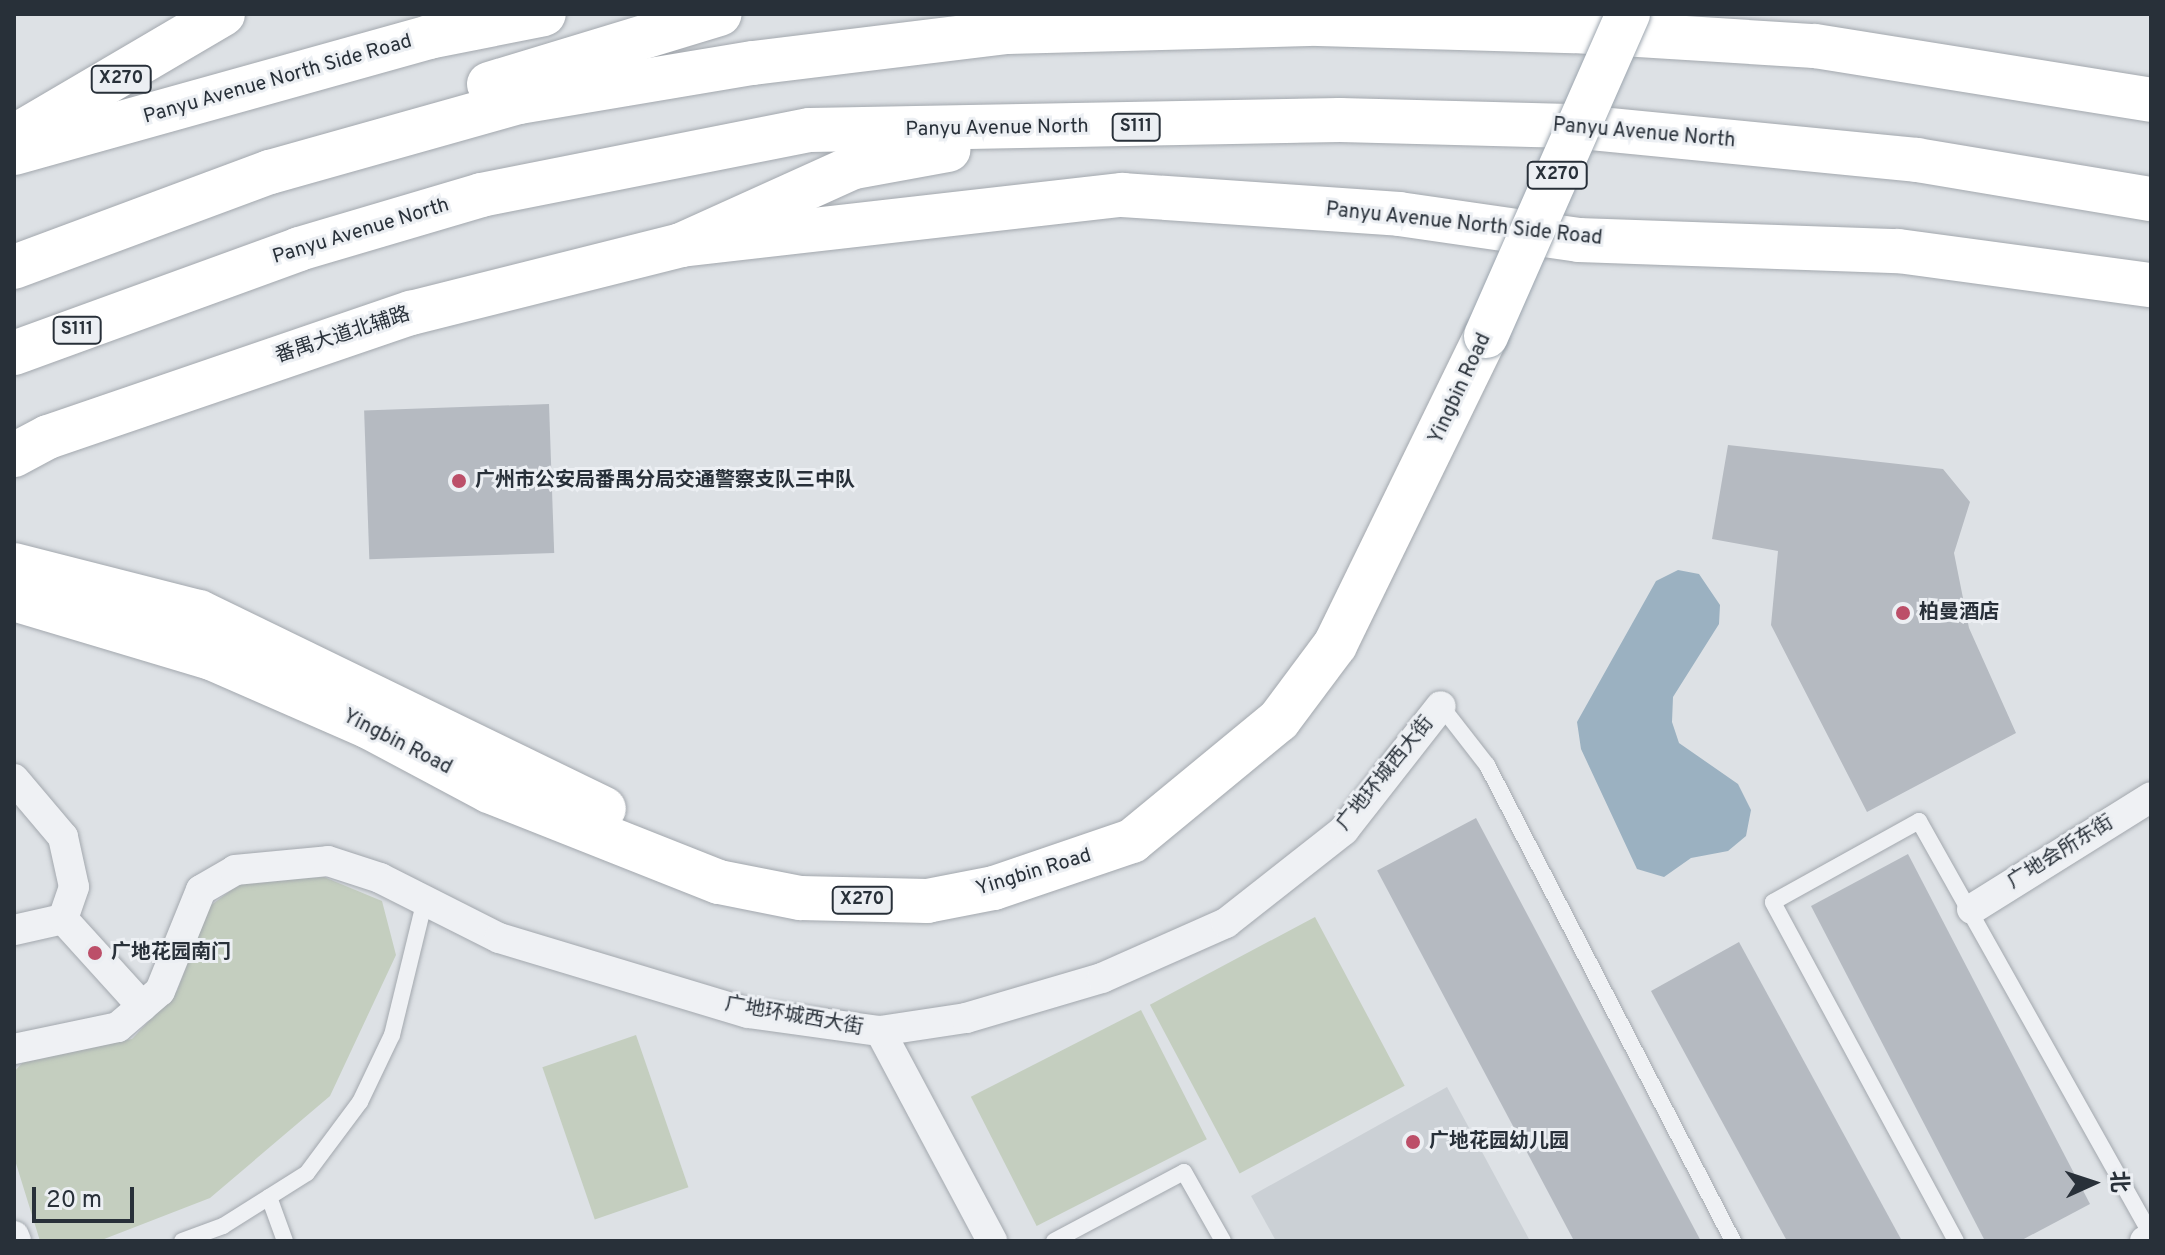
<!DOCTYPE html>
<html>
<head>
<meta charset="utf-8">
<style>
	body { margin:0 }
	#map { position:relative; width:2165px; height:1255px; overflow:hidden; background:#dde1e5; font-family:Overpass,"Noto Sans SC",sans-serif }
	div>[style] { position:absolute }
	.built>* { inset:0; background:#cbd0d5 }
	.green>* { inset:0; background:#c4cebf; transform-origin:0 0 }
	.water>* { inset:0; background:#9bb1c1 }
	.building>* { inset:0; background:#b5bac1; transform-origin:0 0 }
	.roads { filter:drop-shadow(0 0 2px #a3a8ae) drop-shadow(0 0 2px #a3a8ae) }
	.lane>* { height:16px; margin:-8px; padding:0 8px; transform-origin:8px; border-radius:8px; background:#eff1f4 }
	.street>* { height:30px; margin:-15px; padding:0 15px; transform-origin:15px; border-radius:15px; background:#eff1f4 }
	.primary>* { height:44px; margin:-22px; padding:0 22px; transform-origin:22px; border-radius:22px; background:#fff }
	.highway>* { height:44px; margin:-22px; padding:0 22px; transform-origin:22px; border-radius:22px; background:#fff }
	.bridges { filter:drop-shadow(0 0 2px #9da6af) drop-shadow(0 0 2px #9da6af) }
	.primary-bridge>* { height:44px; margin:-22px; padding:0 22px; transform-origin:22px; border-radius:22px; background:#fff }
	.dots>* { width:22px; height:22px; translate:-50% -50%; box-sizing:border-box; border:4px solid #eceff3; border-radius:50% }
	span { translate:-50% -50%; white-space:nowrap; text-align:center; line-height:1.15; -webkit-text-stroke:6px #eceff3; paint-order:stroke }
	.shield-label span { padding:2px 6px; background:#eceff3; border:2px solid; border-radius:6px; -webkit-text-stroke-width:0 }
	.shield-label { font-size:18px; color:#283039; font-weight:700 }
	.street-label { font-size:20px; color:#283039 }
	.poi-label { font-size:20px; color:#283039; font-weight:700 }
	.left { translate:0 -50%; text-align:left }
	.frame { position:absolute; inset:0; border:16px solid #283039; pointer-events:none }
	.north { position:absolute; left:2053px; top:1143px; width:80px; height:80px; -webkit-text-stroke:6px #eceff3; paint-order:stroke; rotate:87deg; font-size:22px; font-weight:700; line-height:32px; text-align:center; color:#283039 }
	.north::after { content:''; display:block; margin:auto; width:28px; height:36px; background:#283039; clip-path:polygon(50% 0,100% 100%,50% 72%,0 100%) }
	.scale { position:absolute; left:32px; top:1187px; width:102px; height:36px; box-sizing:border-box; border:4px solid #283039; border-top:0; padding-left:10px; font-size:24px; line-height:28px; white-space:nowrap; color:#283039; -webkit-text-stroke:6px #eceff3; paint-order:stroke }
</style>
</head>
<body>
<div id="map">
	<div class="built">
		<div style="clip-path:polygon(1447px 1087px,1530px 1241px,1276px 1241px,1251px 1196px)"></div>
	</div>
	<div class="green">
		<div style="clip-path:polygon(324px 877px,382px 901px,396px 955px,330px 1096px,210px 1198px,99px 1241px,40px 1241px,14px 1157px,14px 1072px,23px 1062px,132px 1039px,177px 991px,210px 906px,242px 882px)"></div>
		<div style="left:1315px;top:917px;width:191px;height:187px;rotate:62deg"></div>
		<div style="left:1141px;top:1010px;width:145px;height:191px;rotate:63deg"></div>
		<div style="left:636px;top:1035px;width:161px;height:99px;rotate:71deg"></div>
	</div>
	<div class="water">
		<div style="clip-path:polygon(1678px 570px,1699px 574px,1720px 605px,1719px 624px,1673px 697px,1672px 722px,1679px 743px,1738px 784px,1751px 810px,1746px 836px,1728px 851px,1691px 858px,1664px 877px,1637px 869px,1581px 749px,1577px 722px,1656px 581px)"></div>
	</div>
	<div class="building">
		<div style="left:549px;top:404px;width:149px;height:185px;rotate:88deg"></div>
		<div style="clip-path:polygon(1728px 445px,1943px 469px,1970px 502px,1954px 553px,1969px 628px,2016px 733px,1867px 812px,1771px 625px,1778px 551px,1712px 539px)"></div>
		<div style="left:1476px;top:818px;width:479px;height:112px;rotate:62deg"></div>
		<div style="clip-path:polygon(1908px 854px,2090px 1204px,2020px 1241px,1985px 1241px,1811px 906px)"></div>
		<div style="clip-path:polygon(1739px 942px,1902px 1241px,1787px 1241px,1651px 991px)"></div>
	</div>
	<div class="roads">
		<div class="lane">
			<div style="left:1441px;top:706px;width:75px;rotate:52.1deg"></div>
			<div style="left:1487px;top:765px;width:536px;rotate:62.67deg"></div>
			<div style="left:269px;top:1197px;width:47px;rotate:70deg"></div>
			<div style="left:182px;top:1241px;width:44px;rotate:-20.1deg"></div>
			<div style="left:223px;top:1226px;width:99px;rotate:-32.2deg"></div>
			<div style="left:307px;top:1173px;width:89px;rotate:-53.3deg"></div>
			<div style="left:360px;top:1102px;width:74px;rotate:-64.5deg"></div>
			<div style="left:392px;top:1035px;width:139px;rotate:-76.3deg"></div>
			<div style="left:1054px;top:1241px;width:147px;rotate:-28deg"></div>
			<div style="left:1184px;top:1172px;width:79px;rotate:60.5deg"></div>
			<div style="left:1956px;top:1241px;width:385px;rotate:-118.4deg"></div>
			<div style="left:1773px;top:902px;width:167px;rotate:-29deg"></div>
			<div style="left:1919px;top:821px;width:475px;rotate:60.7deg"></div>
		</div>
		<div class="street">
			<div style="left:14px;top:779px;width:76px;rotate:49.8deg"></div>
			<div style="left:63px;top:837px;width:51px;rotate:77.6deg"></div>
			<div style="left:74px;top:887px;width:34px;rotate:109deg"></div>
			<div style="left:63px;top:919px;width:50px;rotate:167.3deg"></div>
			<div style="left:1972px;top:909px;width:211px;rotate:-32deg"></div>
			<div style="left:63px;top:919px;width:118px;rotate:47.8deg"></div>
			<div style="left:880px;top:1031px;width:238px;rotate:61.9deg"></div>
			<div style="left:14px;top:1049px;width:106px;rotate:-11.9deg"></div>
			<div style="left:118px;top:1027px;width:55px;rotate:-40.6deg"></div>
			<div style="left:160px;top:991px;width:109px;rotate:-67.9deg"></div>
			<div style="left:201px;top:890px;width:39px;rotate:-30deg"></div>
			<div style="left:235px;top:870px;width:93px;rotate:-5.5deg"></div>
			<div style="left:328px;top:861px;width:55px;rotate:18.1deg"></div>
			<div style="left:380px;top:878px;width:133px;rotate:26.8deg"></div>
			<div style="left:499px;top:938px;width:260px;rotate:16.8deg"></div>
			<div style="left:748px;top:1013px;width:133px;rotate:7.8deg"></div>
			<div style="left:880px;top:1031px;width:87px;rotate:-8.6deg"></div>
			<div style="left:966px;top:1018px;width:142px;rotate:-16.4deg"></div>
			<div style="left:1102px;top:978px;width:136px;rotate:-23.9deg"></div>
			<div style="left:1226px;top:923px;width:150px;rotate:-38.2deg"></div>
			<div style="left:1344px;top:830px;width:157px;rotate:-52deg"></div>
			<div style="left:14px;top:1236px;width:5px;rotate:68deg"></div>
			<div style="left:2145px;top:1241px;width:7px;rotate:-27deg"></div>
		</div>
		<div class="primary">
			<div style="left:22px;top:132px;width:233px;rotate:-30.4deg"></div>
			<div style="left:14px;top:153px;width:431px;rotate:-15.6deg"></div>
			<div style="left:429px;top:37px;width:117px;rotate:-11.3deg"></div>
			<div style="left:14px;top:455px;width:38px;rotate:-28deg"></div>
			<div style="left:48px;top:437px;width:384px;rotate:-18.9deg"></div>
			<div style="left:411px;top:313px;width:278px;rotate:-14.1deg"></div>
			<div style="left:681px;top:245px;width:444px;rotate:-6.5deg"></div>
			<div style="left:1122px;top:195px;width:278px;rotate:3.9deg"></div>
			<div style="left:1399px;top:214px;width:182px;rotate:8.2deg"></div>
			<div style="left:1579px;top:240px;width:319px;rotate:2deg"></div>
			<div style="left:1898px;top:251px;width:255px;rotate:7.7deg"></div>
			<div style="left:14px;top:565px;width:191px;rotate:14.3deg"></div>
			<div style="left:199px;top:612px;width:450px;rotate:25.9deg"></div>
			<div style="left:14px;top:599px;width:206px;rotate:16.7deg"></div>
			<div style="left:211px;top:658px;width:172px;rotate:23.6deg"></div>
			<div style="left:369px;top:727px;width:136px;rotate:28.1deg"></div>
			<div style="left:489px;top:791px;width:247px;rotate:21.6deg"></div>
			<div style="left:719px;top:882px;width:83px;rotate:11.2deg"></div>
			<div style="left:800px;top:898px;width:127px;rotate:1.4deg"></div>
			<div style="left:927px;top:901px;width:68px;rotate:-11deg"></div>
			<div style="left:994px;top:888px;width:146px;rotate:-18.8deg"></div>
			<div style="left:1132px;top:841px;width:190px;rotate:-39.5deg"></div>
			<div style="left:1279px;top:720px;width:94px;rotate:-53.3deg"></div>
			<div style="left:1335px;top:645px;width:344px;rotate:-64deg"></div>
		</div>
		<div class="highway">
			<div style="left:489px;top:84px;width:241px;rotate:-16.9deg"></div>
			<div style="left:681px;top:245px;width:190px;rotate:-24.3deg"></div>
			<div style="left:854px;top:167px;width:96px;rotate:-10.3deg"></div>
			<div style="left:14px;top:267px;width:273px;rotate:-20.4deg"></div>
			<div style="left:270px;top:172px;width:259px;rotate:-15.7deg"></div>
			<div style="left:519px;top:102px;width:237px;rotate:-9.5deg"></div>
			<div style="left:753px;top:63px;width:256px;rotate:-7deg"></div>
			<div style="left:1007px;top:32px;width:311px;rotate:-1.5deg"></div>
			<div style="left:1318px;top:24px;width:256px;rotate:1.6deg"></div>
			<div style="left:1574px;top:31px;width:241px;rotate:3.6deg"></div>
			<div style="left:1815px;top:46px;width:340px;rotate:9.1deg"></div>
			<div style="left:14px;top:353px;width:303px;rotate:-20deg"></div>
			<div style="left:299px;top:249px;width:190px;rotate:-16.5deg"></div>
			<div style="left:481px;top:195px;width:335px;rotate:-11.2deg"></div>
			<div style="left:810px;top:130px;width:530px;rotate:-1.08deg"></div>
			<div style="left:1340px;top:120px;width:230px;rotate:1.5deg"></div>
			<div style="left:1570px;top:126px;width:349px;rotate:5.6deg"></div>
			<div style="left:1917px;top:160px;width:237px;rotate:9.5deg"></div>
		</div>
	</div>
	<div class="bridges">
		<div class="primary-bridge">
			<div style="left:1486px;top:336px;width:352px;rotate:-66.2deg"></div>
		</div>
	</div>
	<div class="dots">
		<div style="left:459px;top:481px;background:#bc4f69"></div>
		<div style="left:1903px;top:613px;background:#bc4f69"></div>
		<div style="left:95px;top:953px;background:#bc4f69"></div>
		<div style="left:1413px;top:1142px;background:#bc4f69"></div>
	</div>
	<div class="shield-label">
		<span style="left:121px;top:79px">X270</span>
		<span style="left:1136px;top:127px">S111</span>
		<span style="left:1557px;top:175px">X270</span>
		<span style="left:77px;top:330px">S111</span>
		<span style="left:862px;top:900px">X270</span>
	</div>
	<div class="street-label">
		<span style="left:278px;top:80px;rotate:-16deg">Panyu Avenue North Side Road</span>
		<span style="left:997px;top:129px;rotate:-1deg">Panyu Avenue North</span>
		<span style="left:1644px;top:134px;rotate:5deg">Panyu Avenue North</span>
		<span style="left:1464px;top:225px;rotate:6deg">Panyu Avenue North Side Road</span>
		<span style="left:361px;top:232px;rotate:-17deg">Panyu Avenue North</span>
		<span style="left:343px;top:336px;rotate:-18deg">番禺大道北辅路</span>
		<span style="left:1461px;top:389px;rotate:-65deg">Yingbin Road</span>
		<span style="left:397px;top:743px;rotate:27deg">Yingbin Road</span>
		<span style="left:1386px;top:774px;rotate:-51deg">广地环城西大街</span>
		<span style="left:2061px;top:853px;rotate:-32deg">广地会所东街</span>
		<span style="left:1034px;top:873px;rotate:-17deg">Yingbin Road</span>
		<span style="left:794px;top:1017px;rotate:10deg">广地环城西大街</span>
	</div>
	<div class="poi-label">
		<span class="left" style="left:475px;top:481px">广州市公安局番禺分局交通警察支队三中队</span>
		<span class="left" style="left:1919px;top:613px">柏曼酒店</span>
		<span class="left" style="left:111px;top:953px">广地花园南门</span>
		<span class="left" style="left:1429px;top:1142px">广地花园幼儿园</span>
	</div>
	<div class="frame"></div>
	<div class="north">北</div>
	<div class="scale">20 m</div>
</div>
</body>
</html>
